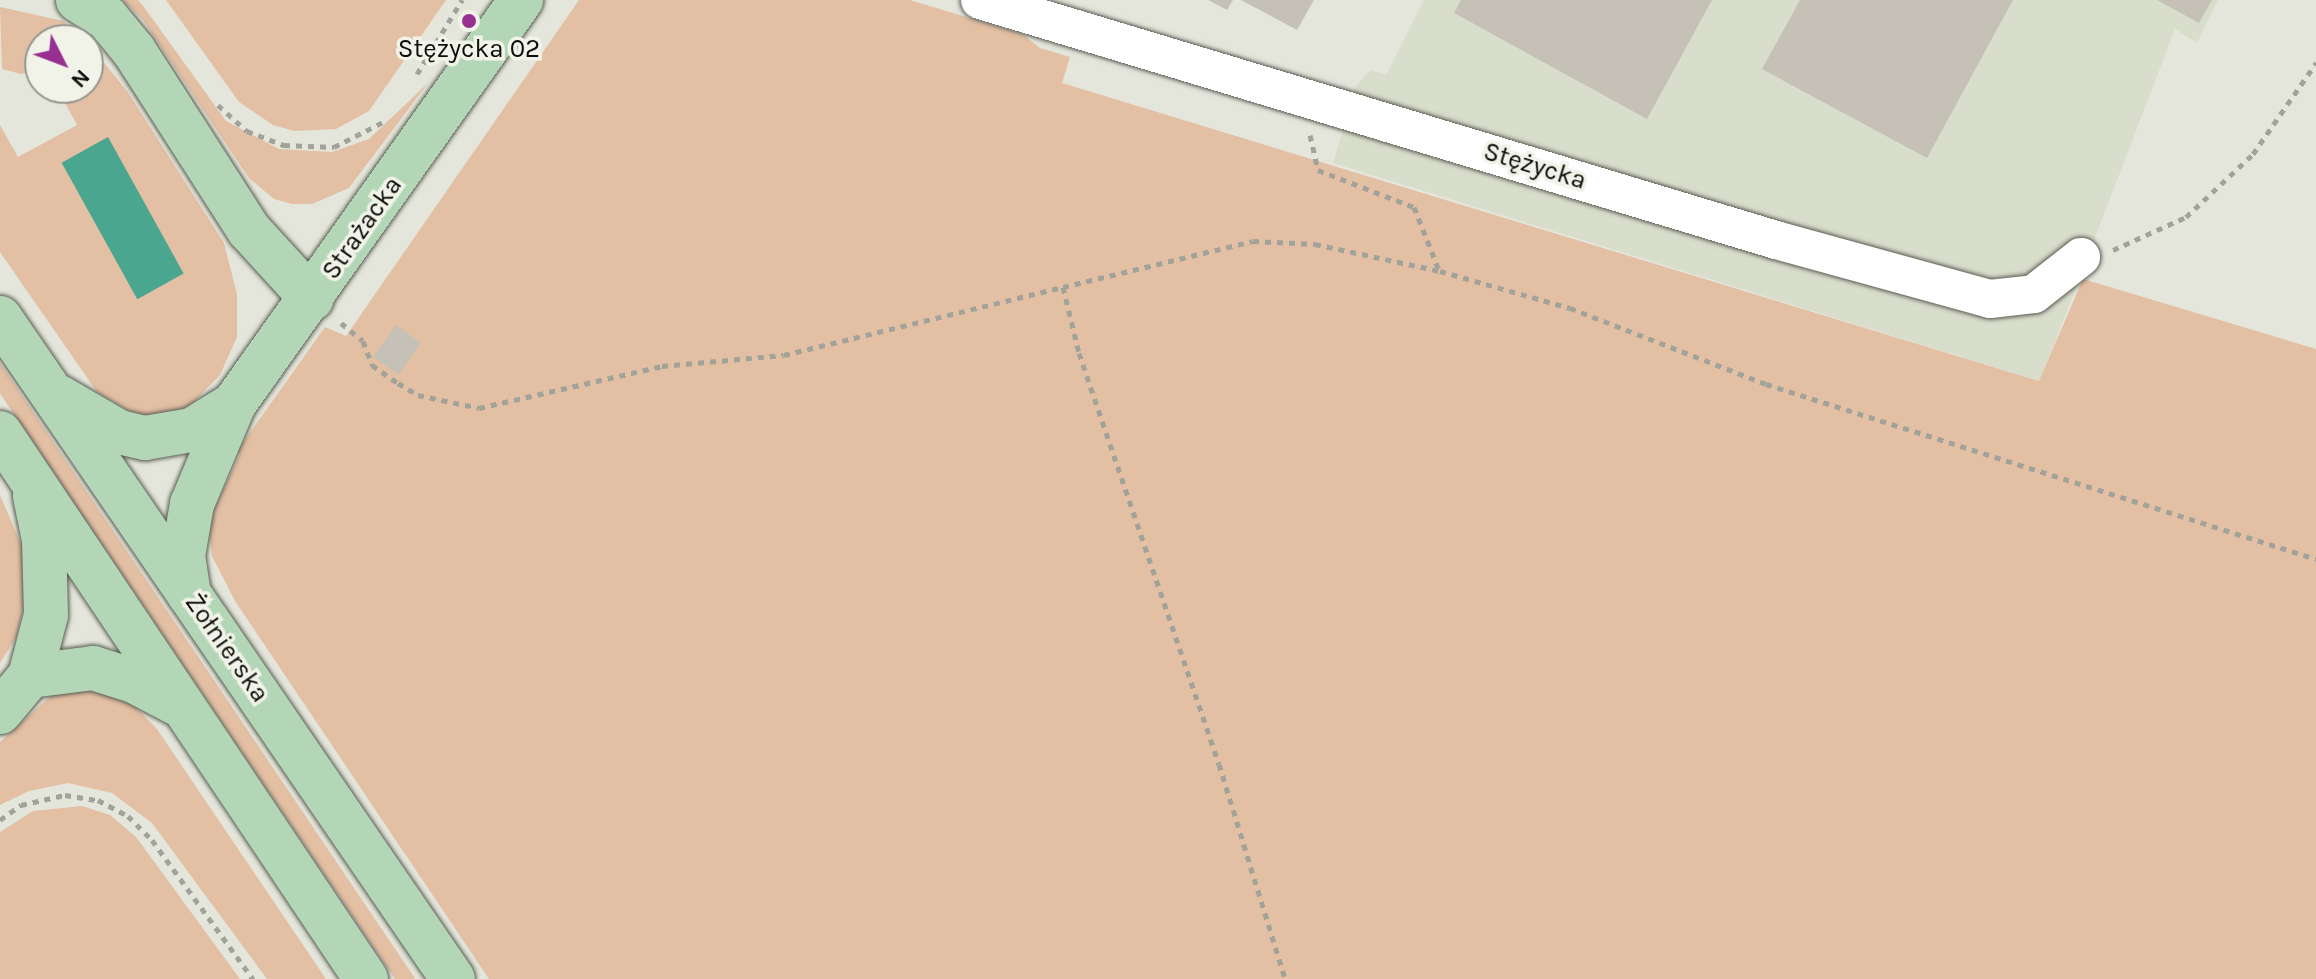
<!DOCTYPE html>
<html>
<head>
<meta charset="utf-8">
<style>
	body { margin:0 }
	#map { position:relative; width:2316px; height:979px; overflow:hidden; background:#e4e6db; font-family:Karla,sans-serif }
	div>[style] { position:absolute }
	.built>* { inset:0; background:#d9ddcb }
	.green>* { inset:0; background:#e3bfa3; transform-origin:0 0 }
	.water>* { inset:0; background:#4ba690; transform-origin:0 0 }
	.building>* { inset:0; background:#c5c1b7; transform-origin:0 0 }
	.path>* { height:5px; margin-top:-2.5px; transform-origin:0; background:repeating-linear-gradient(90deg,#a1a39a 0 6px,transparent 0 12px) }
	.roads { filter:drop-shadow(0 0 2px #5a5c53) drop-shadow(0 0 2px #5a5c53) }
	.minor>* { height:38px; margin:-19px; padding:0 19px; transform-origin:19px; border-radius:19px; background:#fff }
	.major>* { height:44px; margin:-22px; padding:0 22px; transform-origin:22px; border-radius:22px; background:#b3d6b6 }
	.dots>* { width:22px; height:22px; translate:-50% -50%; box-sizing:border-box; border:4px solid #f1f3e9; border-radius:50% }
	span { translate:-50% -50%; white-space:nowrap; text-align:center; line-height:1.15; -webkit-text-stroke:7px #f1f3e9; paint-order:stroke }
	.poi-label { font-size:26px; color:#0d0e0a }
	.street-label { font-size:26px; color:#0d0e0a }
	.north { position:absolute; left:24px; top:24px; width:80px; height:80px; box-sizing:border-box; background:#f1f3e9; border:2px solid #969790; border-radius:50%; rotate:132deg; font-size:22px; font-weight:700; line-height:32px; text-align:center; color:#0d0e0a }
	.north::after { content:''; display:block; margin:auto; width:28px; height:36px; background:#992f91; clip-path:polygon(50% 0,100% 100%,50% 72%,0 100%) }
</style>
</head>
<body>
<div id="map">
	<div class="built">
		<div style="clip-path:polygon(1424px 0,2218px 0,2197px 43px,2175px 29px,2040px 381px,1333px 163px,1356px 86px,1370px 70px,1386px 75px)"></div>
	</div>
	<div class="green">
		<div style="clip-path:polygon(123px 0,138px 0,144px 7px,226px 121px,279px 149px,332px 152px,369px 139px,428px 83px,349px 188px,312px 204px,292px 204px,274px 199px,249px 178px,143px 20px)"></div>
		<div style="clip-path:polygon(166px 0,446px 0,369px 111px,336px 129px,294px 131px,273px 125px,239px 102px)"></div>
		<div style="clip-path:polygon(579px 0,910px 0,1022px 34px,1040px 48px,1070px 57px,1062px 83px,2039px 381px,2083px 279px,2316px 349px,2316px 979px,489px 979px,235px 601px,212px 556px,208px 523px,240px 454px,237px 451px,325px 327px,346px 336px)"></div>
		<div style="clip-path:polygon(0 7px,63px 21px,85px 40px,40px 40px,40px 69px,21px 74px,2px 69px)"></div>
		<div style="clip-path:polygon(88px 43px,127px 91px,224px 243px,237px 294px,237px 337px,220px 375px,190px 406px,159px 416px,138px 416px,97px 392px,0 252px,0 125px,18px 157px,77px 125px,57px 88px,88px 88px)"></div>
		<div style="left:0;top:363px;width:742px;height:17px;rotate:56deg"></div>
		<div style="clip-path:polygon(0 495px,24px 551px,26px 597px,16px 638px,0 663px)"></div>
		<div style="clip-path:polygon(79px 685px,129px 700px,157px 729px,326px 979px,267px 979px,152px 823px,112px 793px,68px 783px,29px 791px,0 805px,0 742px,53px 694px)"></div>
		<div style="clip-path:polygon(82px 806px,110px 815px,136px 837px,240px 979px,0 979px,0 832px,33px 811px)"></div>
	</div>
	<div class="water">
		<div style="left:108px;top:137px;width:156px;height:53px;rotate:61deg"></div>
	</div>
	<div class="building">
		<div style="clip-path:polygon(1208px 0,1233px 0,1227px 10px)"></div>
		<div style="clip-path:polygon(1241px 0,1314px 0,1297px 30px)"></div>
		<div style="clip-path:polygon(1461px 0,1712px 0,1647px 119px,1454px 13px)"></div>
		<div style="clip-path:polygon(1800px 0,2013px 0,1927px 158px,1762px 69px)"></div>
		<div style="clip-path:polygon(2157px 0,2212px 0,2199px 23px)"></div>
		<div style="left:396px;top:325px;width:31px;height:39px;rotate:36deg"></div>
	</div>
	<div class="path">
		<div style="left:417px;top:74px;width:87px;rotate:-58.7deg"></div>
		<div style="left:218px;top:105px;width:39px;rotate:42deg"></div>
		<div style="left:247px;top:131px;width:40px;rotate:21deg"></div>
		<div style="left:284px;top:145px;width:50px;rotate:2.3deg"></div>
		<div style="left:334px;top:147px;width:57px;rotate:-27deg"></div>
		<div style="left:1310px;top:135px;width:36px;rotate:77deg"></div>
		<div style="left:1318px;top:170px;width:103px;rotate:21.1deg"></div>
		<div style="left:1414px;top:207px;width:68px;rotate:68.4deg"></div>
		<div style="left:2113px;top:250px;width:80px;rotate:-24.3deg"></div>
		<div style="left:2186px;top:217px;width:92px;rotate:-43.2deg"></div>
		<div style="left:2253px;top:154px;width:111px;rotate:-55.3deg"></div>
		<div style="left:1063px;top:287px;width:195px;rotate:-13.6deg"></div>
		<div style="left:1253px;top:241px;width:62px;rotate:2.8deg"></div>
		<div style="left:1315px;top:244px;width:128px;rotate:12.2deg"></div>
		<div style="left:1440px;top:271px;width:135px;rotate:15.9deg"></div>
		<div style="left:1570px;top:308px;width:210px;rotate:21.2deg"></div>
		<div style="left:1766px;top:384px;width:577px;rotate:17.65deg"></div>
		<div style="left:341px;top:323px;width:28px;rotate:39deg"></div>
		<div style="left:363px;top:341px;width:26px;rotate:69deg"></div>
		<div style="left:372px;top:365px;width:32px;rotate:35deg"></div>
		<div style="left:398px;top:383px;width:23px;rotate:31deg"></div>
		<div style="left:418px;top:395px;width:62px;rotate:12deg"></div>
		<div style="left:479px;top:408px;width:188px;rotate:-12.9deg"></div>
		<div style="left:662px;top:366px;width:122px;rotate:-5.2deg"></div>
		<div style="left:784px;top:355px;width:287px;rotate:-13.7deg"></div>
		<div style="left:1063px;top:287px;width:68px;rotate:76.4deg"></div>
		<div style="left:1079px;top:353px;width:434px;rotate:71.2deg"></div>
		<div style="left:1219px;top:764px;width:225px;rotate:72.9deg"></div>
		<div style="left:0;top:820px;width:26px;rotate:-36deg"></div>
		<div style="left:21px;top:805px;width:45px;rotate:-12.8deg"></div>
		<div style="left:65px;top:795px;width:33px;rotate:9deg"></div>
		<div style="left:98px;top:800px;width:34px;rotate:28deg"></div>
		<div style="left:128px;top:816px;width:34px;rotate:45deg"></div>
		<div style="left:152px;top:840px;width:172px;rotate:54deg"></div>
	</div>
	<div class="roads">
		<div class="minor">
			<div style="left:980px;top:0;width:831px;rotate:16.78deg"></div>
			<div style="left:1776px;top:240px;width:222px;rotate:15.4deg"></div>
			<div style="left:1990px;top:299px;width:44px;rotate:-6.5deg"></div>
			<div style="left:2034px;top:294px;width:60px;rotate:-38.2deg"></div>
		</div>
		<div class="major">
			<div style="left:78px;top:0;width:34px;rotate:32deg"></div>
			<div style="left:107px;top:18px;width:43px;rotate:50.7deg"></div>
			<div style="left:134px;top:51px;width:213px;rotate:57.3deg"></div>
			<div style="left:249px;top:230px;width:93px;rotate:47.6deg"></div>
			<div style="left:0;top:318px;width:801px;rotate:55.58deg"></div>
			<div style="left:59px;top:397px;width:69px;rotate:30.3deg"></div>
			<div style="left:119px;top:432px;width:27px;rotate:13deg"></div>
			<div style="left:145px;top:438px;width:48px;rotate:-9.7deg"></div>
			<div style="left:192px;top:430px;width:49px;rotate:-31.8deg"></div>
			<div style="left:0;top:433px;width:657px;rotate:56.16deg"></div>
			<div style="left:189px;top:594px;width:38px;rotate:-99deg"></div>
			<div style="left:183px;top:556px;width:53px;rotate:-80.2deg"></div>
			<div style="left:192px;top:504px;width:108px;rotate:-67.2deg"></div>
			<div style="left:234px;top:404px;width:496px;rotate:-54.6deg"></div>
			<div style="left:30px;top:676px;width:64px;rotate:-7.2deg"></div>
			<div style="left:93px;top:668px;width:43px;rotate:17.6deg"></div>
			<div style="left:134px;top:681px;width:50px;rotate:27.6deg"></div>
			<div style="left:0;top:712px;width:47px;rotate:-50.2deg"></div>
			<div style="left:30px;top:676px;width:63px;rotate:-75.3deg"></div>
			<div style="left:46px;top:615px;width:75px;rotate:-91.5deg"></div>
			<div style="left:44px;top:540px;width:45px;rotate:-101.6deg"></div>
		</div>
	</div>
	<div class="dots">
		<div style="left:469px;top:21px;background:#992f91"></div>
	</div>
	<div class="poi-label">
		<span style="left:469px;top:49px">Stężycka 02</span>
	</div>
	<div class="street-label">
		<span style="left:1535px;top:166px;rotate:17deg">Stężycka</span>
		<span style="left:362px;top:228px;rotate:-55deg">Strażacka</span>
		<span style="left:227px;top:648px;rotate:55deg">Żołnierska</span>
	</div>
	<div class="north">N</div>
</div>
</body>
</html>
